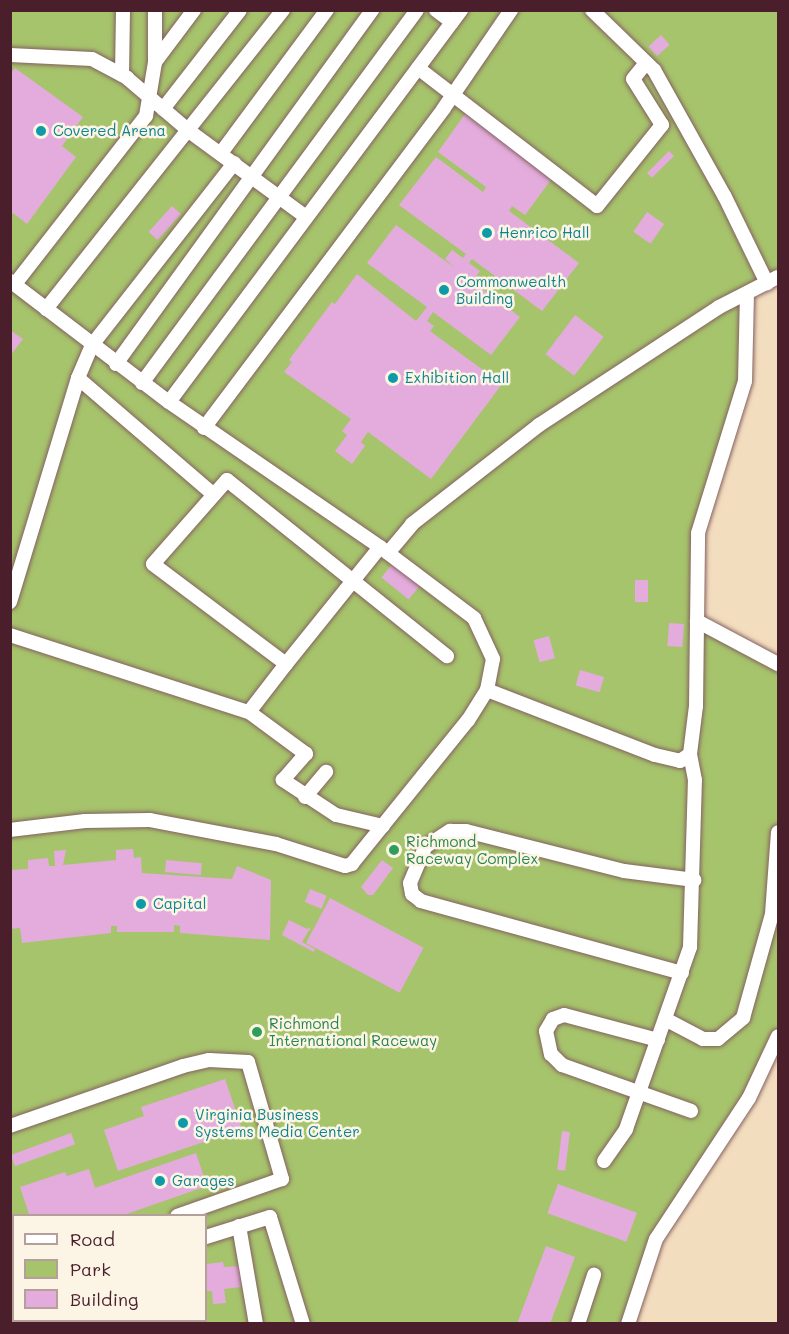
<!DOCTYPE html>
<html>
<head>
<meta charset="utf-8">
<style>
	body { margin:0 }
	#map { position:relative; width:789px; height:1334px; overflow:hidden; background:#f3ddbf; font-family:Mali,sans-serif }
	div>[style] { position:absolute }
	.green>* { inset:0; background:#a6c46c }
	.building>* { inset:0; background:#e3acdc; transform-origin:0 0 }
	.roads { filter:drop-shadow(0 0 2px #85625f) drop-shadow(0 0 2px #85625f) }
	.minor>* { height:14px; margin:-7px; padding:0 7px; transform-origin:7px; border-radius:7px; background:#fff }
	.dots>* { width:16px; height:16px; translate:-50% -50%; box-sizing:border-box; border:3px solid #fcf5e5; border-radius:50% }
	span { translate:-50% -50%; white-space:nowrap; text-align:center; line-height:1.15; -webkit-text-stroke:5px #fcf5e5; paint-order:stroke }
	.culture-label { font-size:15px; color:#0d838f }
	.left { translate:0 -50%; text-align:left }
	.leisure-label { font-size:15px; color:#27864d }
	.frame { position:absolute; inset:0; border:12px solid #4a1f2b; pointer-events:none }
	.legend { position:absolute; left:12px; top:1214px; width:195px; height:108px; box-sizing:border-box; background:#fcf5e5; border:2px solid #b59f9b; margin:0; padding:8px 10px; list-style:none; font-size:18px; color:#4a1f2b }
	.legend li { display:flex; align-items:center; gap:12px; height:30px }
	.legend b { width:30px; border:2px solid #b59f9b }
</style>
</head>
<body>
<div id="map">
	<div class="green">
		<div style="clip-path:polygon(evenodd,10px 11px,778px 11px,778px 277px,747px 293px,744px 368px,700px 520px,697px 620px,778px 664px,778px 1036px,757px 1079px,678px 1196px,625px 1323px,11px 1323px,10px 11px,14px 1216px,206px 1216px,206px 1320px,14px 1320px,14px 1216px)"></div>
	</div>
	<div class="building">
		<div style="left:661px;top:35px;width:13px;height:17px;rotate:48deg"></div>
		<div style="clip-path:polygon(15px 68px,83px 117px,62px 146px,76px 157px,27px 224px,13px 213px,10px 216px,10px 74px)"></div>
		<div style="clip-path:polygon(465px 114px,553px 177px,525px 215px,512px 206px,509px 211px,579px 263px,542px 311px,472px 259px,469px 263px,480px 271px,473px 281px,461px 273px,520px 317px,491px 355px,433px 312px,427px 321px,434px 326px,430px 331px,502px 384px,431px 479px,368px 432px,361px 442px,365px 446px,352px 464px,335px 451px,347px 435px,342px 431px,351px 419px,284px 372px,292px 362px,289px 360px,332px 302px,335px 304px,357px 274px,416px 321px,427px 307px,367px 263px,396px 225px,455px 268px,445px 259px,452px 250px,463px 258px,466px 254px,399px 205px,436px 157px,483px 192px,486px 187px,438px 152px)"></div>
		<div style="left:669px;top:151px;width:7px;height:31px;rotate:45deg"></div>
		<div style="left:172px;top:206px;width:12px;height:35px;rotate:42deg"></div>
		<div style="left:647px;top:212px;width:21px;height:24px;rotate:35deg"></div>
		<div style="left:575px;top:315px;width:36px;height:49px;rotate:37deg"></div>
		<div style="clip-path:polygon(10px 330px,23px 339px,10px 356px)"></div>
		<div style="left:394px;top:562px;width:35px;height:20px;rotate:39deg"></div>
		<div style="left:635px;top:580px;width:13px;height:22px"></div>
		<div style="left:669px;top:623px;width:15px;height:23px;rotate:4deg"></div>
		<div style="left:549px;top:636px;width:23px;height:16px;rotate:75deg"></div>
		<div style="left:580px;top:670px;width:25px;height:16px;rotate:16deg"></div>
		<div style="clip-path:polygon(133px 849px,134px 858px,141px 857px,142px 873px,232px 879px,237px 866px,271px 880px,270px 940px,180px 933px,180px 926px,174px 925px,174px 932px,117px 932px,117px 926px,111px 926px,111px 933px,22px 943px,20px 928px,10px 929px,10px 870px,28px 869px,28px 860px,48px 858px,49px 866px,55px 866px,54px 851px,66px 850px,63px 865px,116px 860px,116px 850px)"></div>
		<div style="left:166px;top:860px;width:36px;height:12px;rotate:5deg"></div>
		<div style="clip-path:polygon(382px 860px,393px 868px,373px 895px,368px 895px,361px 887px)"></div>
		<div style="left:310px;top:889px;width:18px;height:14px;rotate:22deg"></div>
		<div style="left:330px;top:898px;width:106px;height:51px;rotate:28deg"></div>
		<div style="clip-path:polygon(289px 920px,307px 929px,311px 927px,302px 942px,315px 949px,314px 952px,282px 935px)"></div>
		<div style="clip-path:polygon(225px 1079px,242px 1129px,118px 1171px,104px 1130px,144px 1116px,141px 1107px)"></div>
		<div style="left:562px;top:1131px;width:8px;height:39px;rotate:7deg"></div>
		<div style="left:71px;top:1133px;width:12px;height:64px;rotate:70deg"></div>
		<div style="clip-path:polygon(196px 1153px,207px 1186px,121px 1216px,24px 1216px,29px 1214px,20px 1187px,65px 1172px,67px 1176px,89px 1169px,95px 1188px)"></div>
		<div style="left:558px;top:1184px;width:84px;height:31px;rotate:20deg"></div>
		<div style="left:14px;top:1219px;width:33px;height:4px;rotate:90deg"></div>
		<div style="clip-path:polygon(546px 1246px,575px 1257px,550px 1324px,517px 1324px)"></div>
		<div style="clip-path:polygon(223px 1262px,224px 1267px,239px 1266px,242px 1271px,241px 1287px,224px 1289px,226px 1303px,213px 1304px,212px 1291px,206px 1291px,206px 1270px,207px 1264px)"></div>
	</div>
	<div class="roads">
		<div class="minor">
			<div style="left:436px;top:10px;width:20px;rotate:37deg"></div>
			<div style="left:592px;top:10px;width:86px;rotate:44.1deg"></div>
			<div style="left:654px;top:70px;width:145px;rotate:60.8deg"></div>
			<div style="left:725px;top:197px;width:96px;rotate:64deg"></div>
			<div style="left:10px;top:55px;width:82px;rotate:2.8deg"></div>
			<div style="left:92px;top:59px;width:40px;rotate:28deg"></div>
			<div style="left:127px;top:78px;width:82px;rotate:40.5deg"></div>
			<div style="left:189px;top:131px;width:145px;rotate:36.3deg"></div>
			<div style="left:155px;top:62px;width:65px;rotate:-53.1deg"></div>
			<div style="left:418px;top:68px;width:226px;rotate:37.6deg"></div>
			<div style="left:597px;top:206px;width:104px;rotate:-51.3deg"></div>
			<div style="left:662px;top:125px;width:54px;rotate:-122.2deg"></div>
			<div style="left:633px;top:79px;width:21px;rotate:-51deg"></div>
			<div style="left:122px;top:75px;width:65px;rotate:-89.1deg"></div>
			<div style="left:163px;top:109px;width:125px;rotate:-52.1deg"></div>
			<div style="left:221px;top:153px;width:178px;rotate:-53.5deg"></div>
			<div style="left:10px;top:281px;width:200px;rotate:37.3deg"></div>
			<div style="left:169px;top:402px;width:256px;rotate:34.5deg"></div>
			<div style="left:380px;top:547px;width:118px;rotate:37.1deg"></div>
			<div style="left:474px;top:618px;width:45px;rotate:65.1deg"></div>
			<div style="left:493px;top:659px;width:32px;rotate:101deg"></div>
			<div style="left:487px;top:690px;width:36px;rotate:122deg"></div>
			<div style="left:468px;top:720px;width:185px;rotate:128.9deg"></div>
			<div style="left:352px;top:864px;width:7px;rotate:164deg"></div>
			<div style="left:345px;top:866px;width:72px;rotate:-162.3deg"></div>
			<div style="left:276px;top:844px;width:128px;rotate:-169.2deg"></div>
			<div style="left:150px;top:820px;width:65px;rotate:179.1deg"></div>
			<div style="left:85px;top:821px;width:76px;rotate:173.2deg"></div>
			<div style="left:15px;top:284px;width:213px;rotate:-52.1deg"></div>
			<div style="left:146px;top:116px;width:55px;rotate:-80.5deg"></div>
			<div style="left:155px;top:62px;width:52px;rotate:-90deg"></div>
			<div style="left:46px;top:309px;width:382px;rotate:-51.6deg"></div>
			<div style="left:116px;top:364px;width:437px;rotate:-54.1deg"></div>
			<div style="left:78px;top:378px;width:179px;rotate:40.7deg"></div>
			<div style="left:142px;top:383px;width:463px;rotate:-53.6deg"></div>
			<div style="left:169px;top:402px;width:489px;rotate:-53.3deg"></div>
			<div style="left:204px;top:428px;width:400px;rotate:-53.1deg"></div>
			<div style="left:444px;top:108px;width:119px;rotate:-55.6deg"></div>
			<div style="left:388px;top:553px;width:38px;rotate:-50deg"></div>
			<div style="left:412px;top:524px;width:161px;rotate:-37.9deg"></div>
			<div style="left:539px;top:425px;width:215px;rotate:-33.2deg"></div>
			<div style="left:719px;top:307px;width:66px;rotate:-27deg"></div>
			<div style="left:10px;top:602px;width:234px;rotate:-73.1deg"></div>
			<div style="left:78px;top:378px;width:36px;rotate:-67deg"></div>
			<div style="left:92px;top:345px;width:231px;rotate:-52deg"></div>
			<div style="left:697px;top:621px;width:92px;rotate:28deg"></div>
			<div style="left:10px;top:635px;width:251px;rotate:17.9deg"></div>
			<div style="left:286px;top:664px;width:150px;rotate:-51.2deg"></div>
			<div style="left:487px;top:690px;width:180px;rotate:21.2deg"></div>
			<div style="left:655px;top:755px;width:26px;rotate:13deg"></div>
			<div style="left:680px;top:761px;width:12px;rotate:-35deg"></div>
			<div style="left:690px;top:754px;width:48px;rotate:-82.9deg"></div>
			<div style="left:696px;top:706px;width:173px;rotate:-89.3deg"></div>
			<div style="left:698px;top:533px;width:159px;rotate:-72.8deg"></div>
			<div style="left:745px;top:381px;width:88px;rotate:-88.7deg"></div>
			<div style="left:305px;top:797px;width:33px;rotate:-50deg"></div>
			<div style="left:383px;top:826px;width:48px;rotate:-166.8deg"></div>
			<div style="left:336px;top:815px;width:64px;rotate:-146.6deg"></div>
			<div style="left:283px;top:780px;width:35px;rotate:-49deg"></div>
			<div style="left:306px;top:754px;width:71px;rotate:-143.6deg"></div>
			<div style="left:249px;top:712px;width:61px;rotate:-52.4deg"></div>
			<div style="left:286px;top:664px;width:166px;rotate:-143.1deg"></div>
			<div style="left:153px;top:564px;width:112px;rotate:-48.6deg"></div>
			<div style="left:227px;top:480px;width:282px;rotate:38.7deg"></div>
			<div style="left:682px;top:973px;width:271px;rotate:-164.6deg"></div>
			<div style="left:421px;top:901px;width:11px;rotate:-142deg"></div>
			<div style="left:412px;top:894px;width:11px;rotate:-100deg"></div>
			<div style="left:410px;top:883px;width:39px;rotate:-67deg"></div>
			<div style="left:425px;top:847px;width:30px;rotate:-33deg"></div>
			<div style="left:450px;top:831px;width:16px"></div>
			<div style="left:466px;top:831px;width:163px;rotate:14.2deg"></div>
			<div style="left:624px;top:871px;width:71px;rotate:7.3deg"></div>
			<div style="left:665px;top:1019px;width:43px;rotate:27.8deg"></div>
			<div style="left:703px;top:1039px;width:15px"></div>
			<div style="left:718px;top:1039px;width:33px;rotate:-40deg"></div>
			<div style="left:743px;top:1018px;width:108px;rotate:-74.4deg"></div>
			<div style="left:772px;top:914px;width:82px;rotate:-85.8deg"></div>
			<div style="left:658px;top:1040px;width:97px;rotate:-165.1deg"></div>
			<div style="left:564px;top:1015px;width:12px;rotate:160deg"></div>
			<div style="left:553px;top:1019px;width:14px;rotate:120deg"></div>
			<div style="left:546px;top:1031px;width:24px;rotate:78deg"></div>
			<div style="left:551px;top:1054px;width:16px;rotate:45deg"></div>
			<div style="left:562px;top:1065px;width:137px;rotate:19.6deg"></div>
			<div style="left:10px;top:1126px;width:183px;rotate:-19.1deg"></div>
			<div style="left:183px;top:1066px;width:27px;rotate:-13deg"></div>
			<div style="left:209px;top:1060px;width:39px;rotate:3deg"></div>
			<div style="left:248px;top:1062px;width:122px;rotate:73.8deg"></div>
			<div style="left:282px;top:1179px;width:111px;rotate:160.6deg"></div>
			<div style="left:604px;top:1161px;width:39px;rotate:-55deg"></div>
			<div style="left:626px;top:1129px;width:193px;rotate:-70.6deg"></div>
			<div style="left:690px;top:947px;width:167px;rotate:-88.3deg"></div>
			<div style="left:695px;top:780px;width:26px;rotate:-101deg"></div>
			<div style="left:239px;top:1226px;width:99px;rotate:80.2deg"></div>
			<div style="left:206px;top:1237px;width:67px;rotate:-17.4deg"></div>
			<div style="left:270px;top:1217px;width:112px;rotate:72.9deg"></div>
			<div style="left:10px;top:1273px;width:4px;rotate:-14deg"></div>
			<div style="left:578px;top:1324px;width:52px;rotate:-71.9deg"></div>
			<div style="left:628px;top:1324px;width:89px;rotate:-71.8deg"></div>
			<div style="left:656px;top:1239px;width:169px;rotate:-56.6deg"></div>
			<div style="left:749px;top:1098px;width:68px;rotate:-64.9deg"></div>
		</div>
	</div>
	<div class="dots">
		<div style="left:41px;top:131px;background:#0f9aa8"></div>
		<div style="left:487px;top:233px;background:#0f9aa8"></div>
		<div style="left:444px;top:290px;background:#0f9aa8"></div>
		<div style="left:393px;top:378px;background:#0f9aa8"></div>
		<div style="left:394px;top:850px;background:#2e9e5b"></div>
		<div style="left:141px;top:904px;background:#0f9aa8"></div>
		<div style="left:257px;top:1032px;background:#2e9e5b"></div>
		<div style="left:183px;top:1123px;background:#0f9aa8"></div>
		<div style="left:160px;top:1181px;background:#0f9aa8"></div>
	</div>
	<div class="culture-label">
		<span class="left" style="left:53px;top:131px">Covered Arena</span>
		<span class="left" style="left:499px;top:233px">Henrico Hall</span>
		<span class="left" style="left:456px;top:290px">Commonwealth<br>Building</span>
		<span class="left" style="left:405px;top:378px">Exhibition Hall</span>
		<span class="left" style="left:153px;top:904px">Capital</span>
		<span class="left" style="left:195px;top:1123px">Virginia Business<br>Systems Media Center</span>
		<span class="left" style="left:172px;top:1181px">Garages</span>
	</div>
	<div class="leisure-label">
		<span class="left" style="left:406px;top:850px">Richmond<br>Raceway Complex</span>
		<span class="left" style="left:269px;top:1032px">Richmond<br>International Raceway</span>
	</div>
	<div class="frame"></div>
	<ul class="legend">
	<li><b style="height:8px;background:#fff"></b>Road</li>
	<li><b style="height:16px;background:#a6c46c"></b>Park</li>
	<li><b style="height:16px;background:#e3acdc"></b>Building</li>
	</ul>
</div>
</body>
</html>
